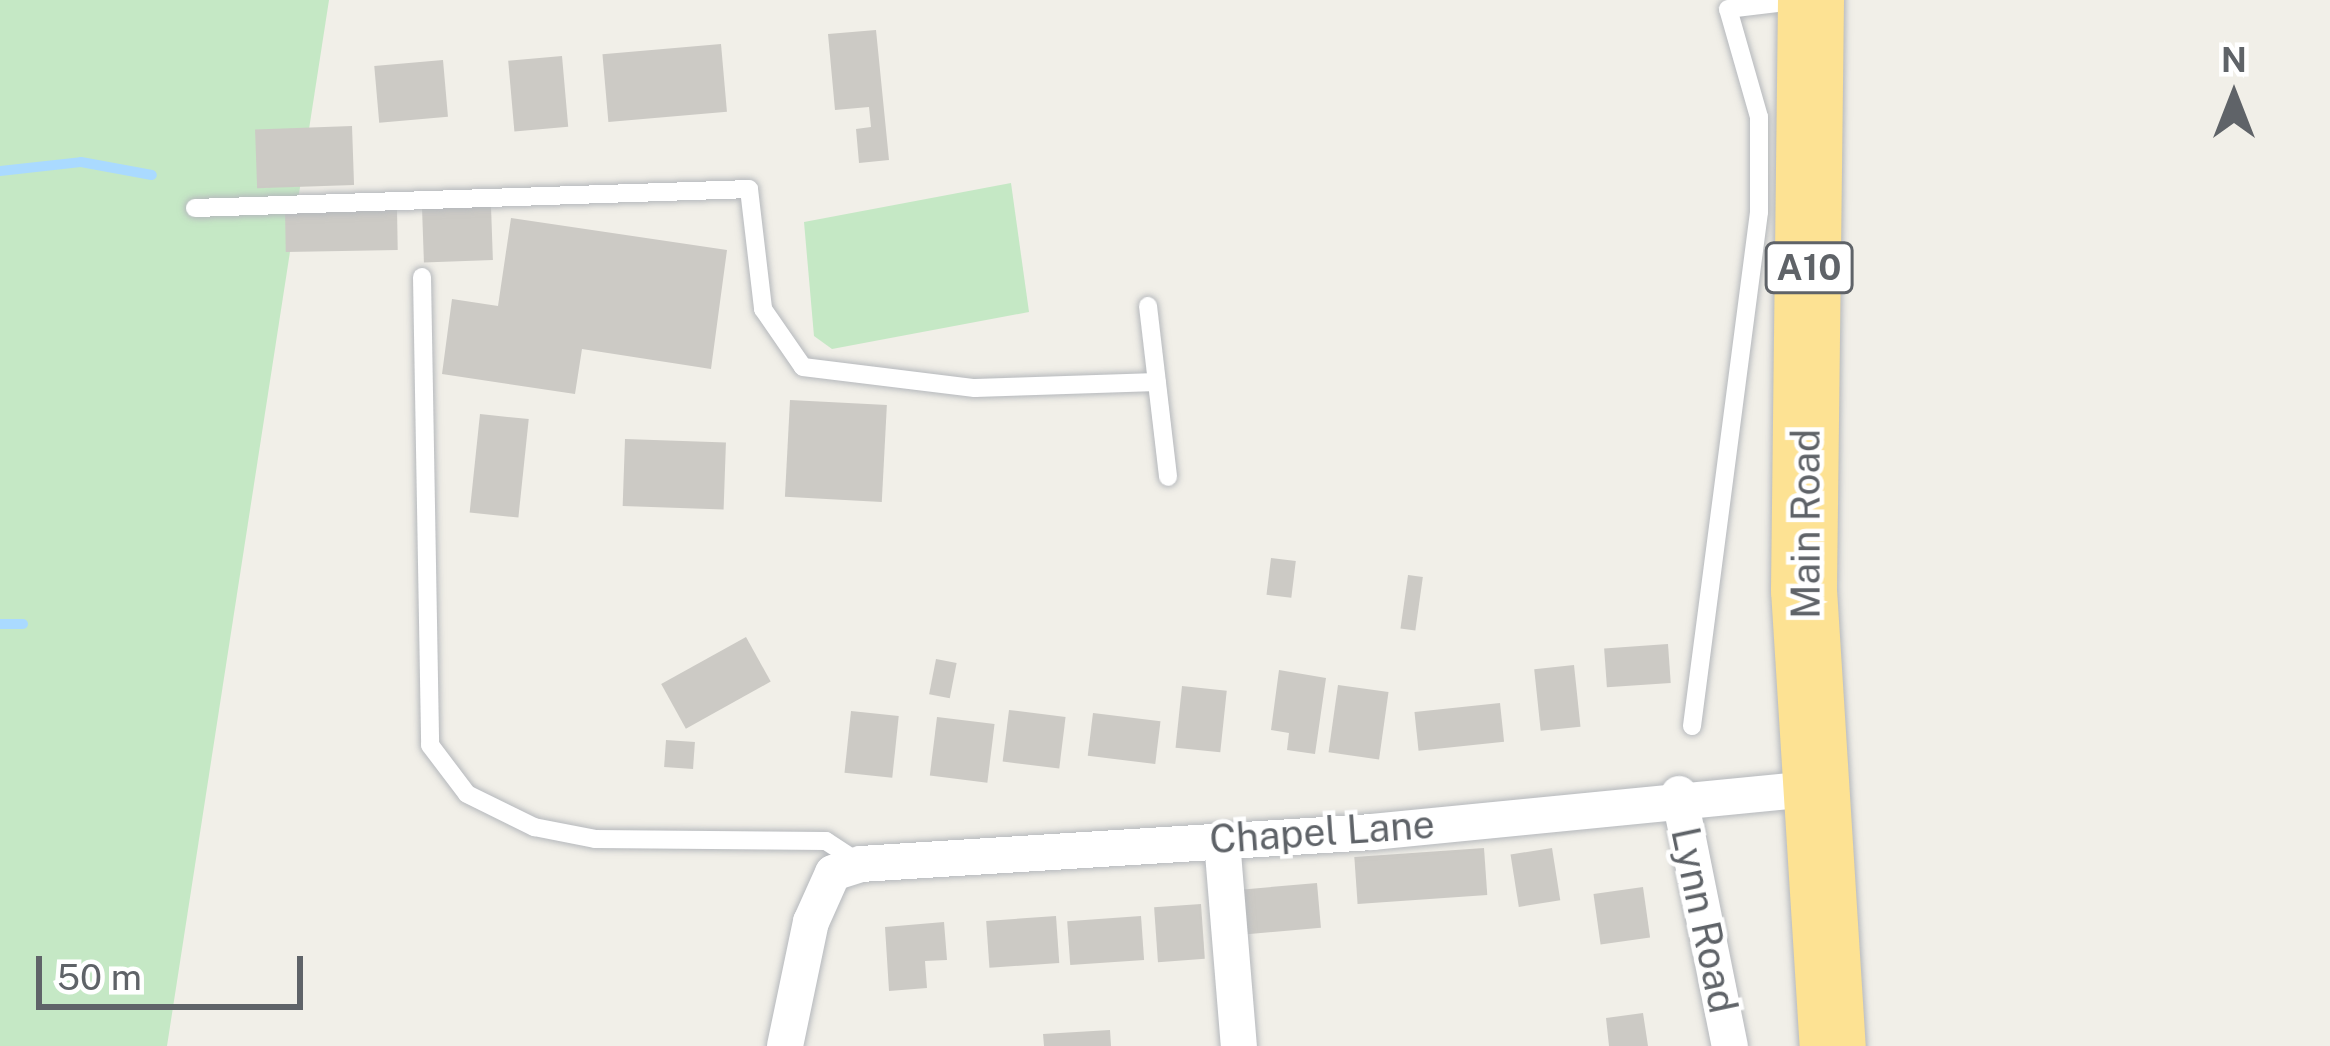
<!DOCTYPE html>
<html>
<head>
<meta charset="utf-8">
<style>
	body { margin:0 }
	#map { position:relative; width:2330px; height:1046px; overflow:hidden; background:#f1efe8; font-family:"Public Sans",sans-serif }
	div>[style] { position:absolute }
	.green>* { inset:0; background:#c5e8c5 }
	.stream>* { height:10px; margin:-5px; padding:0 5px; transform-origin:5px; border-radius:5px; background:#aadaff }
	.building>* { inset:0; background:#cccac5; transform-origin:0 0 }
	.roads { filter:drop-shadow(0 0 3px #b5b8bc) drop-shadow(0 0 3px #b5b8bc) }
	.lane>* { height:18px; margin:-9px; padding:0 9px; transform-origin:9px; border-radius:9px; background:#fff }
	.street>* { height:36px; margin:-18px; padding:0 18px; transform-origin:18px; border-radius:18px; background:#fff }
	.highway>* { height:66px; margin:-33px; padding:0 33px; transform-origin:33px; border-radius:33px; background:#fde293 }
	span { translate:-50% -50%; white-space:nowrap; text-align:center; line-height:1.15; -webkit-text-stroke:9px #fff; paint-order:stroke }
	.shield-label span { padding:3px 9px; background:#fff; border:3px solid; border-radius:9px; -webkit-text-stroke-width:0 }
	.shield-label { font-size:36px; color:#5f6368; font-weight:700 }
	.street-label { font-size:39px; color:#5f6368 }
	.north { position:absolute; left:2174px; top:36px; width:120px; height:120px; -webkit-text-stroke:9px #fff; paint-order:stroke; rotate:0deg; font-size:33px; font-weight:700; line-height:48px; text-align:center; color:#5f6368 }
	.north::after { content:''; display:block; margin:auto; width:42px; height:54px; background:#5f6368; clip-path:polygon(50% 0,100% 100%,50% 72%,0 100%) }
	.scale { position:absolute; left:36px; top:956px; width:267px; height:54px; box-sizing:border-box; border:6px solid #5f6368; border-top:0; padding-left:15px; font-size:36px; line-height:42px; white-space:nowrap; color:#5f6368; -webkit-text-stroke:9px #fff; paint-order:stroke }
</style>
</head>
<body>
<div id="map">
	<div class="green">
		<div style="clip-path:polygon(0 0,329px 0,167px 1046px,0 1046px)"></div>
		<div style="clip-path:polygon(1011px 183px,1029px 312px,832px 349px,814px 336px,804px 222px)"></div>
	</div>
	<div class="stream">
		<div style="left:0;top:171px;width:81px;rotate:-6.3deg"></div>
		<div style="left:81px;top:162px;width:72px;rotate:10.4deg"></div>
		<div style="left:0;top:624px;width:23px"></div>
	</div>
	<div class="building">
		<div style="clip-path:polygon(876px 30px,889px 160px,859px 163px,856px 129px,871px 127px,869px 107px,835px 110px,828px 34px)"></div>
		<div style="left:721px;top:44px;width:68px;height:119px;rotate:85deg"></div>
		<div style="left:562px;top:56px;width:71px;height:54px;rotate:85deg"></div>
		<div style="left:443px;top:60px;width:57px;height:69px;rotate:85deg"></div>
		<div style="left:352px;top:126px;width:59px;height:97px;rotate:88deg"></div>
		<div style="left:491px;top:206px;width:54px;height:69px;rotate:88deg"></div>
		<div style="left:397px;top:208px;width:42px;height:112px;rotate:89deg"></div>
		<div style="clip-path:polygon(511px 218px,727px 250px,711px 369px,582px 349px,575px 394px,442px 374px,452px 299px,498px 306px)"></div>
		<div style="left:790px;top:400px;width:97px;height:97px;rotate:3deg"></div>
		<div style="left:480px;top:414px;width:49px;height:99px;rotate:6deg"></div>
		<div style="left:625px;top:439px;width:101px;height:67px;rotate:2deg"></div>
		<div style="left:1271px;top:558px;width:25px;height:37px;rotate:7deg"></div>
		<div style="left:1408px;top:575px;width:15px;height:54px;rotate:8deg"></div>
		<div style="left:746px;top:637px;width:51px;height:97px;rotate:61deg"></div>
		<div style="left:1668px;top:644px;width:39px;height:64px;rotate:86deg"></div>
		<div style="left:936px;top:659px;width:21px;height:36px;rotate:11deg"></div>
		<div style="left:1574px;top:665px;width:62px;height:40px;rotate:84deg"></div>
		<div style="clip-path:polygon(1279px 670px,1326px 678px,1315px 754px,1287px 750px,1289px 733px,1271px 730px)"></div>
		<div style="left:1338px;top:685px;width:51px;height:68px;rotate:8deg"></div>
		<div style="left:1182px;top:686px;width:45px;height:62px;rotate:6deg"></div>
		<div style="left:1500px;top:703px;width:39px;height:86px;rotate:84deg"></div>
		<div style="left:1009px;top:710px;width:57px;height:52px;rotate:7deg"></div>
		<div style="left:851px;top:711px;width:48px;height:62px;rotate:6deg"></div>
		<div style="left:1093px;top:713px;width:68px;height:43px;rotate:7deg"></div>
		<div style="left:937px;top:717px;width:58px;height:59px;rotate:7deg"></div>
		<div style="left:666px;top:740px;width:29px;height:27px;rotate:4deg"></div>
		<div style="left:1484px;top:848px;width:47px;height:130px;rotate:86deg"></div>
		<div style="left:1552px;top:848px;width:53px;height:42px;rotate:81deg"></div>
		<div style="left:1317px;top:883px;width:45px;height:77px;rotate:85deg"></div>
		<div style="left:1643px;top:887px;width:51px;height:50px;rotate:82deg"></div>
		<div style="left:1201px;top:904px;width:55px;height:47px;rotate:86deg"></div>
		<div style="left:1056px;top:916px;width:47px;height:70px;rotate:86deg"></div>
		<div style="left:1141px;top:916px;width:44px;height:74px;rotate:86deg"></div>
		<div style="clip-path:polygon(944px 922px,947px 960px,925px 961px,927px 988px,889px 991px,885px 927px)"></div>
		<div style="clip-path:polygon(1643px 1013px,1648px 1046px,1609px 1046px,1606px 1018px)"></div>
		<div style="clip-path:polygon(1110px 1030px,1111px 1046px,1044px 1046px,1043px 1034px)"></div>
	</div>
	<div class="roads">
		<div class="lane">
			<div style="left:195px;top:208px;width:554px;rotate:-1.96deg"></div>
			<div style="left:749px;top:189px;width:121px;rotate:83.3deg"></div>
			<div style="left:763px;top:309px;width:70px;rotate:55.4deg"></div>
			<div style="left:803px;top:367px;width:173px;rotate:7deg"></div>
			<div style="left:975px;top:388px;width:182px;rotate:-1.9deg"></div>
			<div style="left:422px;top:277px;width:468px;rotate:89deg"></div>
			<div style="left:430px;top:745px;width:61px;rotate:52.9deg"></div>
			<div style="left:467px;top:794px;width:75px;rotate:26.2deg"></div>
			<div style="left:534px;top:827px;width:62px;rotate:11.1deg"></div>
			<div style="left:595px;top:839px;width:231px;rotate:0.5deg"></div>
			<div style="left:826px;top:841px;width:42px;rotate:33.3deg"></div>
			<div style="left:1148px;top:306px;width:172px;rotate:83.3deg"></div>
			<div style="left:1692px;top:726px;width:518px;rotate:-82.57deg"></div>
			<div style="left:1759px;top:212px;width:95px;rotate:-90deg"></div>
			<div style="left:1759px;top:117px;width:112px;rotate:-106deg"></div>
			<div style="left:1728px;top:9px;width:76px;rotate:-6.8deg"></div>
		</div>
		<div class="street">
			<div style="left:1679px;top:794px;width:257px;rotate:78.6deg"></div>
			<div style="left:1222px;top:841px;width:206px;rotate:85.3deg"></div>
			<div style="left:785px;top:1046px;width:127px;rotate:-78.2deg"></div>
			<div style="left:811px;top:922px;width:54px;rotate:-65.8deg"></div>
			<div style="left:833px;top:873px;width:29px;rotate:-18deg"></div>
			<div style="left:861px;top:864px;width:512px;rotate:-3.58deg"></div>
			<div style="left:1372px;top:832px;width:441px;rotate:-5.6deg"></div>
		</div>
		<div class="highway">
			<div style="left:1811px;top:0;width:590px;rotate:90.68deg"></div>
			<div style="left:1804px;top:590px;width:457px;rotate:86.4deg"></div>
		</div>
	</div>
	<div class="shield-label">
		<span style="left:1809px;top:268px">A10</span>
	</div>
	<div class="street-label">
		<span style="left:1806px;top:524px;rotate:-90deg">Main Road</span>
		<span style="left:1322px;top:832px;rotate:-4deg">Chapel Lane</span>
		<span style="left:1704px;top:920px;rotate:78deg">Lynn Road</span>
	</div>
	<div class="north">N</div>
	<div class="scale">50 m</div>
</div>
</body>
</html>
